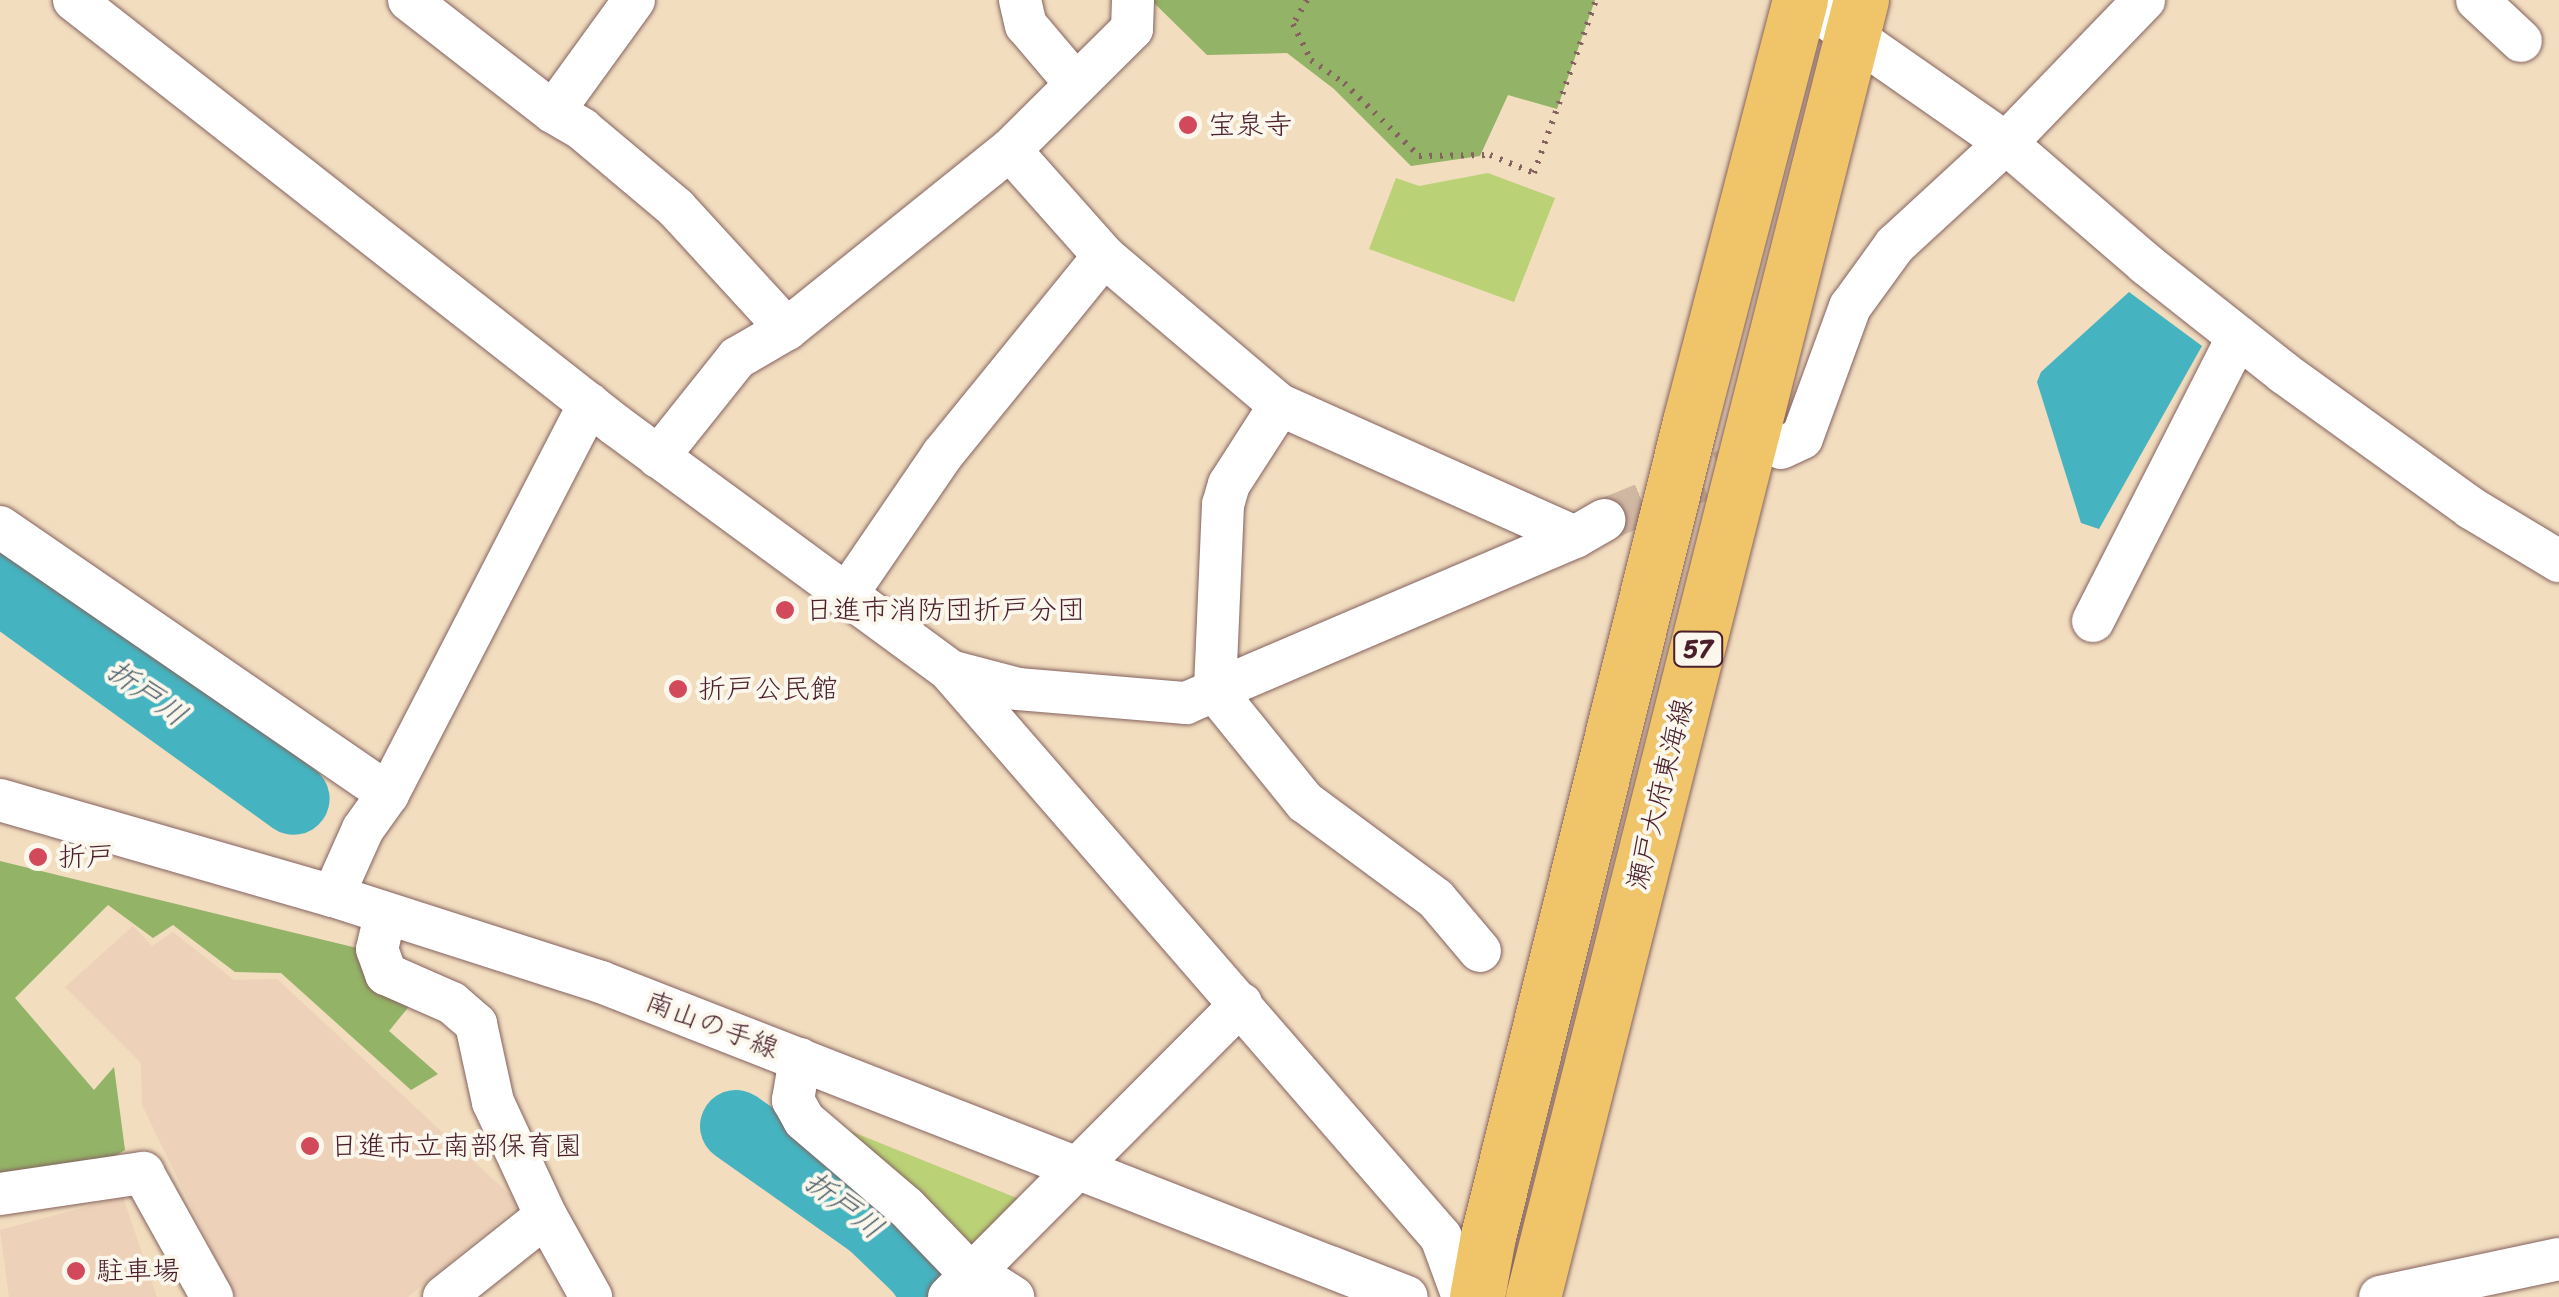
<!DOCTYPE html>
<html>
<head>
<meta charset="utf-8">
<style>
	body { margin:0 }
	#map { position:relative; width:2559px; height:1297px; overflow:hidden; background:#f2ddbf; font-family:Sriracha,"Klee One",sans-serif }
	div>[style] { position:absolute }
	.built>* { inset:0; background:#edd1b9 }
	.green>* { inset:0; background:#bad176 }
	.forest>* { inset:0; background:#93b367 }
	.water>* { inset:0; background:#45b4c0 }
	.river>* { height:72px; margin:-36px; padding:0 36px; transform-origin:36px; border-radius:36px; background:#45b4c0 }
	.minor-tunnel>* { height:42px; margin-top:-21px; transform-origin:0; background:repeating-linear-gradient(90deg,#d0b7a1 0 42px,transparent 0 63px) }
	.path>* { height:6px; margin-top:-3px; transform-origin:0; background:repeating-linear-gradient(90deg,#85625f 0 2.5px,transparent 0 10.5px) }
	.roads { filter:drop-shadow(0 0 2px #85625f) drop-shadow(0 0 2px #85625f) }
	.minor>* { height:42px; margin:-21px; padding:0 21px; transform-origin:21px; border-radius:21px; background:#fff }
	.major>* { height:55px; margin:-27.5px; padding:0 27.5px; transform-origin:27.5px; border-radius:27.5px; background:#f0c469 }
	.dots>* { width:28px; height:28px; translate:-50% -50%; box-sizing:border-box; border:5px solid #fbf7ec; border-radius:50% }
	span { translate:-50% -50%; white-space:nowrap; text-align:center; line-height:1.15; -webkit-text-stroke:8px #fbf7ec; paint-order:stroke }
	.shield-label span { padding:2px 8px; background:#fbf7ec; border:2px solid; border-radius:8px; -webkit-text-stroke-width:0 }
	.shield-label { font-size:25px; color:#4a1f2b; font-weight:700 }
	.poi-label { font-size:28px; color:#4a1f2b }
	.left { translate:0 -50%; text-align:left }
	.street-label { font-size:28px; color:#4a1f2b }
	.water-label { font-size:30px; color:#485b67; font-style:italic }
</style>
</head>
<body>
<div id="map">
	<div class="built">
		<div style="clip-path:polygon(133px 926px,152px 946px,173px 932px,234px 980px,277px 979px,520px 1204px,408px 1297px,235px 1297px,142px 1105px,141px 1063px,65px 987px)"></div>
		<div style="clip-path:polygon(123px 1197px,157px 1297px,9px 1297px,0 1230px)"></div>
	</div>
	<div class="green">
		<div style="clip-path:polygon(1488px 173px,1555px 198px,1514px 302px,1369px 249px,1396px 178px,1419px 186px)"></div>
		<div style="clip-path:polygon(818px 1118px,1027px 1202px,972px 1260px)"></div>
	</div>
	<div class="forest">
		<div style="clip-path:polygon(1151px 0,1595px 0,1557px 109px,1508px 95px,1480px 156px,1411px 166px,1334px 89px,1287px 53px,1207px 55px)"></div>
		<div style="clip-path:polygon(0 861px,357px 948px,411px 1004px,389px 1031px,438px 1074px,411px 1090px,281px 973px,235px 972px,173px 925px,153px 938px,108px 905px,15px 998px,94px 1090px,114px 1067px,125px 1150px,92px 1169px,0 1174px)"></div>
	</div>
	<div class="water">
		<div style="clip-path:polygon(2129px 292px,2202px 346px,2099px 529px,2081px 523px,2037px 382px,2041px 372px)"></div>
	</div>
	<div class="river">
		<div style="left:0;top:587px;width:362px;rotate:35.8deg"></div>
		<div style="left:736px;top:1126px;width:168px;rotate:35.3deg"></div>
		<div style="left:873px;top:1223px;width:65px;rotate:43.8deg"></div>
		<div style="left:920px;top:1268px;width:35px;rotate:55deg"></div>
	</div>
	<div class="minor-tunnel">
		<div style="left:1604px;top:520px;width:175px;rotate:-22.2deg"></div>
	</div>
	<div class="path">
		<div style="left:1307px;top:0;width:28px;rotate:120deg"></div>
		<div style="left:1293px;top:24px;width:40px;rotate:63.4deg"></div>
		<div style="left:1311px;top:60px;width:40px;rotate:34.9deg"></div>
		<div style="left:1344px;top:83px;width:105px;rotate:44.2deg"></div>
		<div style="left:1419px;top:156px;width:71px;rotate:-0.8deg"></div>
		<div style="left:1490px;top:155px;width:48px;rotate:22.2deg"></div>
		<div style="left:1534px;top:173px;width:184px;rotate:-70.3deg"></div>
	</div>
	<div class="roads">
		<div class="minor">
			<div style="left:74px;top:0;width:690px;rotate:38.12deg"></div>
			<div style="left:617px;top:426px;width:413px;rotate:36.3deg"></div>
			<div style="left:950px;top:671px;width:749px;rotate:49.06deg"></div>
			<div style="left:1441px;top:1237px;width:64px;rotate:69.9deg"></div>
			<div style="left:409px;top:0;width:182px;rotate:37.9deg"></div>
			<div style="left:553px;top:112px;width:34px;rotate:30deg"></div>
			<div style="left:582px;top:129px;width:123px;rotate:40deg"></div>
			<div style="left:676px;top:208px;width:164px;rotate:47.5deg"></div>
			<div style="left:1020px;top:0;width:26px;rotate:77deg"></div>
			<div style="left:1026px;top:25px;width:77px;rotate:49.7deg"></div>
			<div style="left:1801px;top:0;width:250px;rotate:34.9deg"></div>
			<div style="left:2006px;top:143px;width:185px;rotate:40.8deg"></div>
			<div style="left:2146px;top:264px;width:176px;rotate:38.3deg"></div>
			<div style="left:2284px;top:373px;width:231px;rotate:35.8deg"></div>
			<div style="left:2471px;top:508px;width:103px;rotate:31.1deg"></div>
			<div style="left:2477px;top:0;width:60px;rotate:43deg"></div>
			<div style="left:553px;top:112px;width:138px;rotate:-54.1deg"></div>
			<div style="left:1010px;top:150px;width:142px;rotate:48.4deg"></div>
			<div style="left:1104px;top:256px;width:231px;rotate:40.3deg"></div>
			<div style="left:1280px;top:405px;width:323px;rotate:24.1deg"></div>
			<div style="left:1280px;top:405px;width:94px;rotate:122.8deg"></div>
			<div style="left:1229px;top:484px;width:22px;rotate:106deg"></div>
			<div style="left:1223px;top:505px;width:186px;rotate:92.5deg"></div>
			<div style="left:1215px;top:691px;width:143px;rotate:51deg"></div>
			<div style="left:1305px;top:802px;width:163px;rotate:36.5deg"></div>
			<div style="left:1436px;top:899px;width:68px;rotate:49.8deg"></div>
			<div style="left:1781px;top:448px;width:23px;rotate:-25deg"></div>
			<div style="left:1802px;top:438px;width:140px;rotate:-69.9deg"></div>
			<div style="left:1850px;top:307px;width:77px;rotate:-54deg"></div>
			<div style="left:1895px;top:245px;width:151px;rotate:-42.6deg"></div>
			<div style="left:2006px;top:143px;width:199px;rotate:-46deg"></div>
			<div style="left:658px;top:457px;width:127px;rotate:-51.4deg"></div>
			<div style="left:737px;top:358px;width:58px;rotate:-30.1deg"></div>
			<div style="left:787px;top:329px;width:286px;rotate:-38.8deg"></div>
			<div style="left:1010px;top:150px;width:172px;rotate:-44.8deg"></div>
			<div style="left:1132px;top:29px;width:29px;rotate:-88deg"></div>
			<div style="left:0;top:527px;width:471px;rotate:34.5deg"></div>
			<div style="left:845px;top:597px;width:173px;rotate:-55.6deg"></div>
			<div style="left:943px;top:454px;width:255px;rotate:-50.9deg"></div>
			<div style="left:2093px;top:621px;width:319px;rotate:-63deg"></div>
			<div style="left:950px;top:671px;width:70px;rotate:14.8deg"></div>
			<div style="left:1018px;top:689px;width:169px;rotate:4.8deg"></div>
			<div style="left:1186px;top:703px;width:423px;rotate:-23.1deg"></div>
			<div style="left:1575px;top:537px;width:34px;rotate:-30deg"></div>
			<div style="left:0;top:800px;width:347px;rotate:16.1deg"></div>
			<div style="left:333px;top:896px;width:281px;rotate:17.8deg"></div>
			<div style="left:601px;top:982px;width:865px;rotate:21.35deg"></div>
			<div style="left:333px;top:896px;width:73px;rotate:-65.9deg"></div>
			<div style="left:363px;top:829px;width:43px;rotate:-54.5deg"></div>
			<div style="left:388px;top:794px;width:439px;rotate:-62.7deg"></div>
			<div style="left:385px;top:915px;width:35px;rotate:103deg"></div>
			<div style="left:377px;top:949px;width:27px;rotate:70deg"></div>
			<div style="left:386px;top:974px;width:72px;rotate:23.7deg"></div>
			<div style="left:452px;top:1003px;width:32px;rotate:41deg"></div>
			<div style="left:476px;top:1024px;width:80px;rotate:77.7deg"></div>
			<div style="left:493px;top:1102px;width:126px;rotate:65.1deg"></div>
			<div style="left:546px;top:1216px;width:93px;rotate:60.9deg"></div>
			<div style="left:800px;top:1059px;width:42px;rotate:99.7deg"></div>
			<div style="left:793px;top:1100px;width:23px;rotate:61deg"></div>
			<div style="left:804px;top:1120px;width:134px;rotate:40.5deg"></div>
			<div style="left:906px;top:1207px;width:79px;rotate:46deg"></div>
			<div style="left:961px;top:1264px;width:62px;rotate:32.4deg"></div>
			<div style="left:0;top:1194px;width:145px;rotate:-8.4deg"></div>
			<div style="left:143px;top:1173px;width:142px;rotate:60.9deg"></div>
			<div style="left:444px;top:1297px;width:130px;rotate:-38.5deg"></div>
			<div style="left:949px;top:1297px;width:414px;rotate:-45.1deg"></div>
			<div style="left:2380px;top:1297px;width:183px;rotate:-12deg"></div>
		</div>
		<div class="major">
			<div style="left:1477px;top:1297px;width:62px;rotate:-79.8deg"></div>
			<div style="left:1488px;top:1236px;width:839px;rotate:-76.06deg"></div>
			<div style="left:1690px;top:422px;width:436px;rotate:-75.4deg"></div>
			<div style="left:1533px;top:1297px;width:1338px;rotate:-75.81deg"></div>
		</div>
	</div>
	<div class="dots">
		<div style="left:1188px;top:125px;background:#d1495b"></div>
		<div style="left:785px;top:610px;background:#d1495b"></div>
		<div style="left:678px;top:689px;background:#d1495b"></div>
		<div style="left:38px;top:857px;background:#d1495b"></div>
		<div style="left:310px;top:1146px;background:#d1495b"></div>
		<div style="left:76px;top:1271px;background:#d1495b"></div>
	</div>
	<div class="shield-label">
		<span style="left:1698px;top:649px">57</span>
	</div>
	<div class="poi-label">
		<span class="left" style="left:1208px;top:125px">宝泉寺</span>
		<span class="left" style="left:805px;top:610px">日進市消防団折戸分団</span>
		<span class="left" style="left:698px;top:689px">折戸公民館</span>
		<span class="left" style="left:58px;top:857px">折戸</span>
		<span class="left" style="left:330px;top:1146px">日進市立南部保育園</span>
		<span class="left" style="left:96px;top:1271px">駐車場</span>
	</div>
	<div class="street-label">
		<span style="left:1660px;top:794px;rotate:-76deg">瀬戸大府東海線</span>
		<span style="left:712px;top:1025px;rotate:21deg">南山の手線</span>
	</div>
	<div class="water-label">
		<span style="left:147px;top:693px;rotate:36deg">折戸川</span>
		<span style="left:844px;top:1205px;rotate:38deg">折戸川</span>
	</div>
</div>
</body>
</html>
